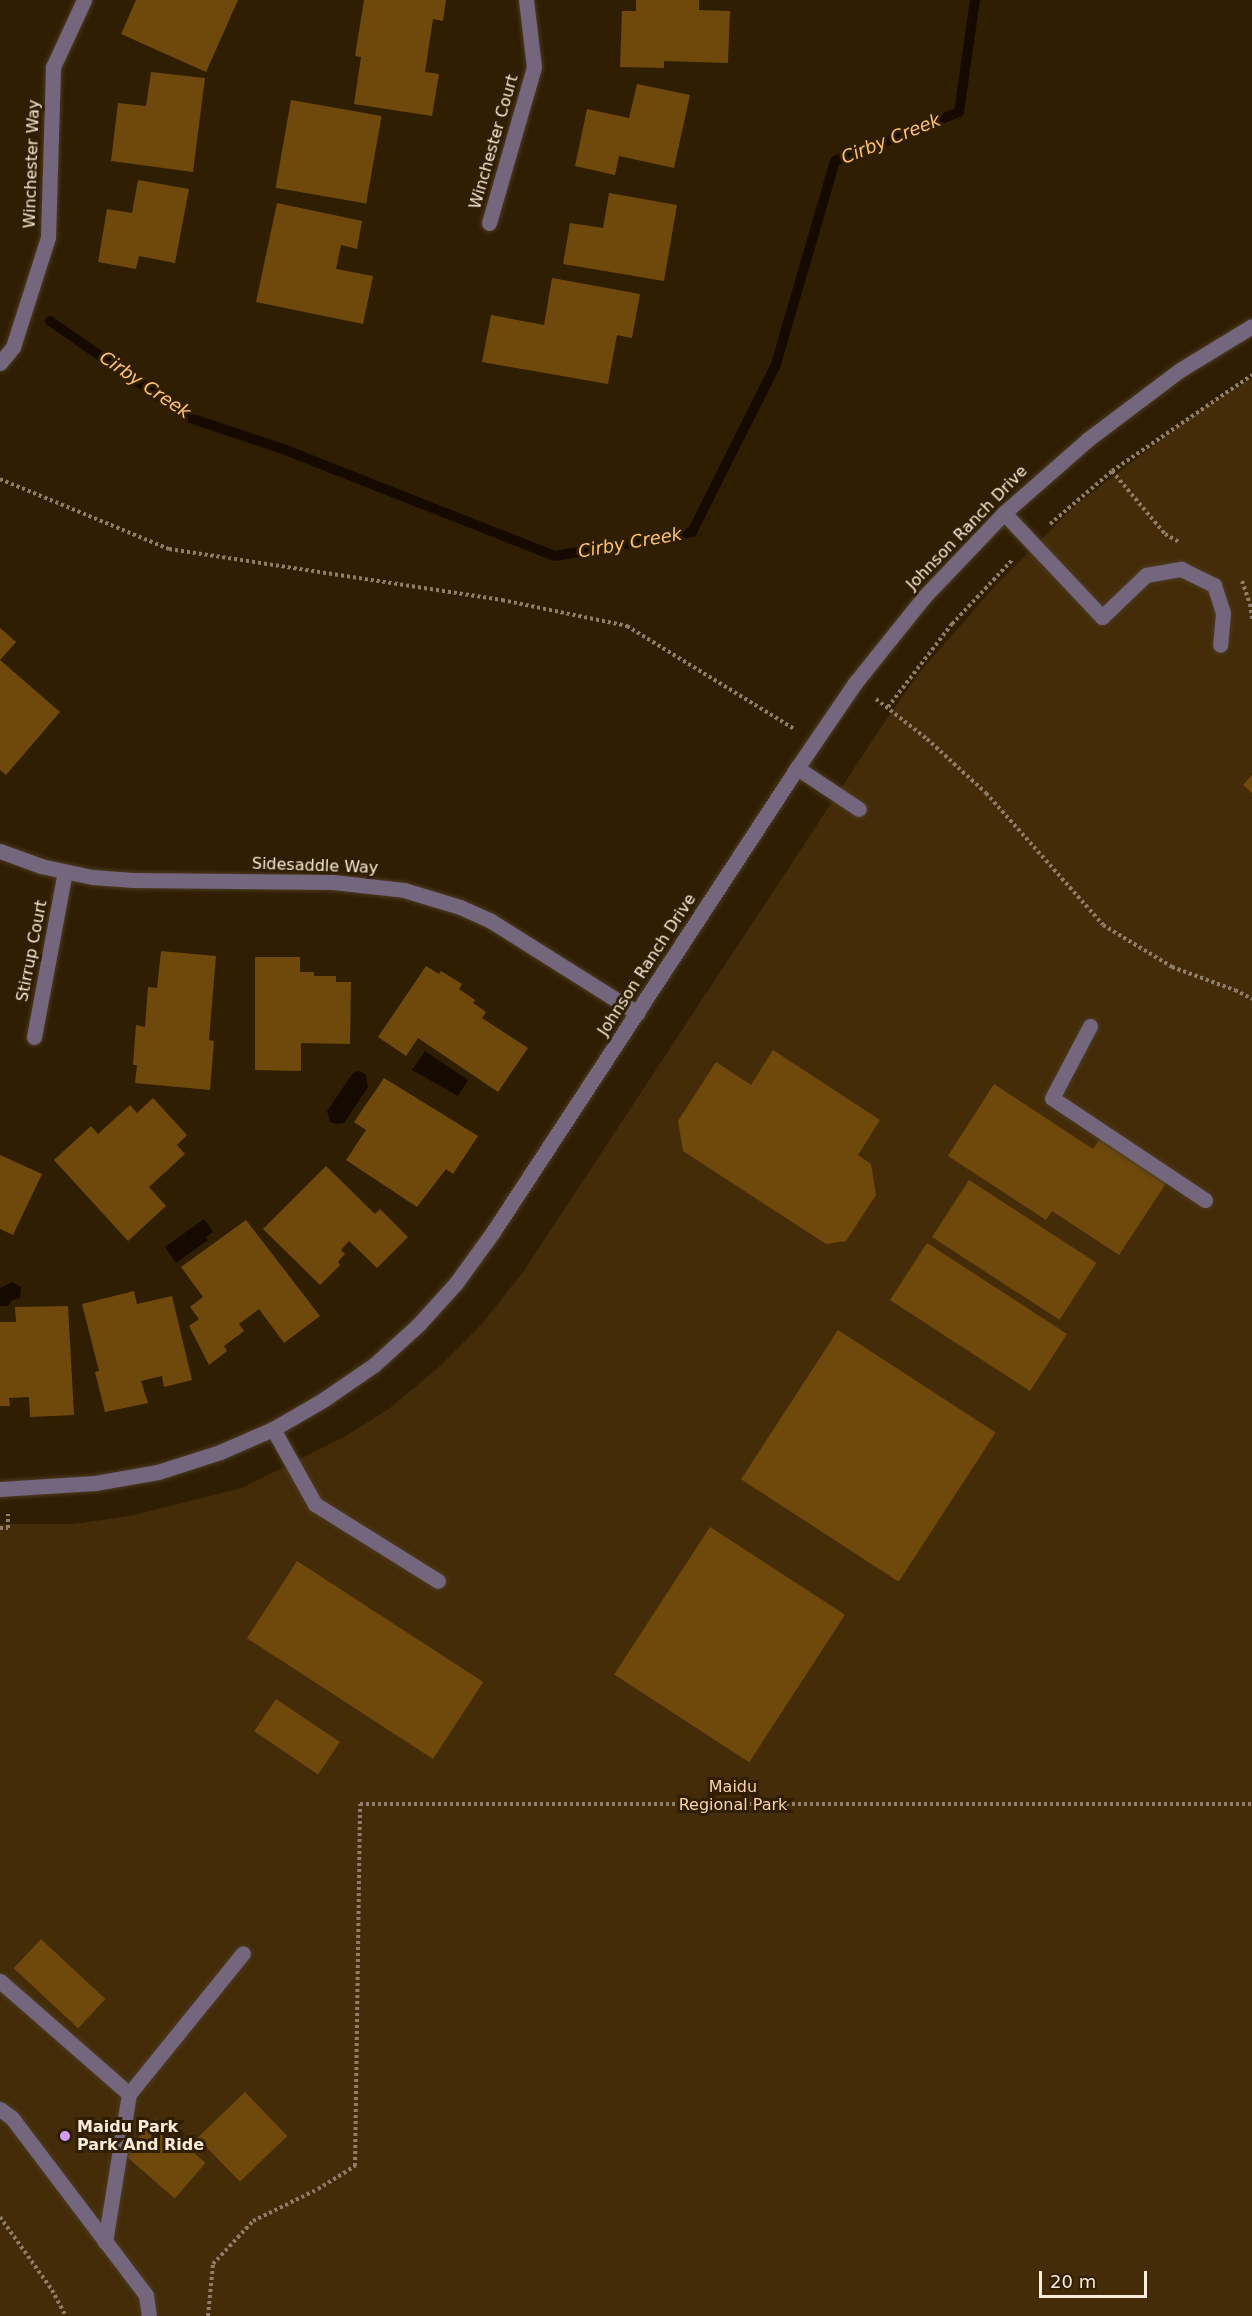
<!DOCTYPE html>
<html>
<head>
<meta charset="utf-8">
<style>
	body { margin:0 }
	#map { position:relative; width:1252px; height:2316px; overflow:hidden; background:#301e03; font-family:"DejaVu Sans",sans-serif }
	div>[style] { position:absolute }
	.green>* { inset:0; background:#442c08 }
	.water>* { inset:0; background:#160a00 }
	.stream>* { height:10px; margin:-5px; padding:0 5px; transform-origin:5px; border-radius:5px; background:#160a00 }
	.building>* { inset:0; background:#6f490c; transform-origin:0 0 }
	.path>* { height:4px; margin-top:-2px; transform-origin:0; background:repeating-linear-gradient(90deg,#8e7e69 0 3px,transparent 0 6px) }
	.roads { filter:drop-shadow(0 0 2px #4c3b22) drop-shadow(0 0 2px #4c3b22) }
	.minor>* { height:15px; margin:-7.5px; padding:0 7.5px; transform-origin:7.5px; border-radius:7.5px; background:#73667d }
	.dots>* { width:16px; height:16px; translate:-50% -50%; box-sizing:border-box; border:3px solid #301e03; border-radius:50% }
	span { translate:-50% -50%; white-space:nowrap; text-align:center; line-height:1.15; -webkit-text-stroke:6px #301e03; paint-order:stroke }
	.street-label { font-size:16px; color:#f9ecdd }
	.park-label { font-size:16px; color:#f8d4a8 }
	.poi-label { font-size:16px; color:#f9ecdd; font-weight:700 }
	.left { translate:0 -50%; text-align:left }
	.water-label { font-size:18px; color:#fdc273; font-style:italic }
	.scale { position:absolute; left:1039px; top:2271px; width:108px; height:27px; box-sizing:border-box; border:3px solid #f9ecdd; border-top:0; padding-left:8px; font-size:18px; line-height:21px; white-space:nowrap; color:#f9ecdd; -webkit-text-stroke:4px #301e03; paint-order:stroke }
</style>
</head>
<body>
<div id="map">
	<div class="green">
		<div style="clip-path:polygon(1252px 378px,1252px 2316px,0 2316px,0 1524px,73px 1524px,130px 1516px,242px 1488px,346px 1436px,390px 1408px,438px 1368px,482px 1324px,523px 1272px,880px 729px,919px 673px,996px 585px,1076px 505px,1200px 410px)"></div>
	</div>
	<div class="water">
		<div style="clip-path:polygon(425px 1051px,468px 1080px,458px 1096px,412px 1070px)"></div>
		<div style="clip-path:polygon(358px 1071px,366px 1074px,368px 1087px,344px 1123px,336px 1124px,330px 1122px,327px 1111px,353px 1073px)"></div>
		<div style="clip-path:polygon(204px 1219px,213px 1232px,206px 1237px,208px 1240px,176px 1263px,165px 1247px)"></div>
		<div style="clip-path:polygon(12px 1282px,21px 1287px,20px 1298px,12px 1300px,8px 1306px,0 1306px,0 1288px)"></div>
	</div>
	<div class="stream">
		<div style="left:50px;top:321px;width:170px;rotate:34.7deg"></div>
		<div style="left:190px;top:418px;width:98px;rotate:18.4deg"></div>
		<div style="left:283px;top:449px;width:292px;rotate:21.5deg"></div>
		<div style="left:555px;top:556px;width:139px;rotate:-9.9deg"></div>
		<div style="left:692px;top:532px;width:188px;rotate:-63.4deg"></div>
		<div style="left:776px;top:364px;width:211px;rotate:-73.8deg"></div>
		<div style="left:835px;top:161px;width:133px;rotate:-21.6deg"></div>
		<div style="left:959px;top:112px;width:113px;rotate:-81.9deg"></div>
	</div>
	<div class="building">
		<div style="clip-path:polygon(136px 0,238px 0,206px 72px,121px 34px)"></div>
		<div style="clip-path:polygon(364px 0,446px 0,443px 21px,433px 19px,425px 72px,439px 74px,432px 116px,354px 104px,361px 57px,355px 56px)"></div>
		<div style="clip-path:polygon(636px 0,699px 0,699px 10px,730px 11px,728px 63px,664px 61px,664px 68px,620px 67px,622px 11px,636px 11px)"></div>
		<div style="clip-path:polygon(151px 72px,205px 78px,193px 172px,111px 161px,118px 103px,146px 106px)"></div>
		<div style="clip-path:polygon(637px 84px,690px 95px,674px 168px,619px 156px,615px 175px,575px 166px,587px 109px,629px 118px)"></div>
		<div style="left:291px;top:100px;width:92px;height:89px;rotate:10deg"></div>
		<div style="clip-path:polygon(138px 180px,189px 189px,175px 263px,139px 256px,136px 269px,98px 262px,107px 209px,132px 213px)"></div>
		<div style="clip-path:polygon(609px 193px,677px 205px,664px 281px,563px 264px,570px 223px,603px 228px)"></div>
		<div style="clip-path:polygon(277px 203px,362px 221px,357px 249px,341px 245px,336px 269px,373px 276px,363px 324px,256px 302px)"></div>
		<div style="clip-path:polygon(552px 278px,640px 294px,632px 338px,617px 335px,608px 384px,482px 362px,491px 315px,544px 325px)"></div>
		<div style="clip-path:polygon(0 628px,16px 642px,0 660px)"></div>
		<div style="clip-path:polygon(0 660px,60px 712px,6px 775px,0 770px)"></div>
		<div style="clip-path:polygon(1252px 775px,1252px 793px,1243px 785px)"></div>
		<div style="clip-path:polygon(161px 951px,216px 956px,209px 1040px,214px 1041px,210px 1090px,135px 1083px,137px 1065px,133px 1065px,136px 1025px,145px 1027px,148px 987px,157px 988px)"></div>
		<div style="clip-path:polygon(255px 957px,300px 957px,300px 972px,314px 972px,314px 976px,336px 976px,336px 982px,351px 982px,350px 1044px,301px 1043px,301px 1071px,255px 1070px)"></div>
		<div style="clip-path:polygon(426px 966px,439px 974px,441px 971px,462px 984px,459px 989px,475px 1000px,473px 1003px,486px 1012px,482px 1018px,528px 1048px,498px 1092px,418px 1038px,406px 1056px,378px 1037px)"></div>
		<div style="clip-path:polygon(773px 1050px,880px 1120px,858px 1155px,871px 1164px,876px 1195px,846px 1241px,826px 1244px,683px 1151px,678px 1121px,716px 1062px,751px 1085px)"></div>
		<div style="clip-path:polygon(384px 1078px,478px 1136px,453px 1174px,446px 1169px,417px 1207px,346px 1160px,366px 1130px,354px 1122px)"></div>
		<div style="clip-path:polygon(994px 1084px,1093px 1149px,1100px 1139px,1167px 1182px,1119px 1255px,1052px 1211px,1046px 1220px,948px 1156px)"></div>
		<div style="clip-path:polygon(153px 1098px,187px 1135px,177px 1145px,185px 1154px,149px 1187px,166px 1206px,128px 1241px,54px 1160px,91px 1126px,98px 1134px,130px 1105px,137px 1113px)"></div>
		<div style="clip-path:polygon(0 1155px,42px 1174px,13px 1235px,0 1229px)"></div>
		<div style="clip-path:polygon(326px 1166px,375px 1214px,380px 1209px,408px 1237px,377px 1268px,349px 1241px,341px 1250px,345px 1254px,338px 1262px,340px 1265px,320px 1285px,263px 1229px)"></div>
		<div style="left:969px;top:1180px;width:152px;height:68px;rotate:33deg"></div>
		<div style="clip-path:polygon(246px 1220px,320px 1316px,284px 1343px,259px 1309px,239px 1324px,244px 1331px,224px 1346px,227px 1351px,209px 1365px,189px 1326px,199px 1319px,190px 1307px,203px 1297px,181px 1267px)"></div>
		<div style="left:927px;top:1243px;width:167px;height:68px;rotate:33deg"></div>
		<div style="clip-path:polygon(134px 1291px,137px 1304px,172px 1296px,192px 1380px,164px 1387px,162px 1376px,141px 1381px,148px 1403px,105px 1412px,95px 1372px,99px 1371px,82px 1304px)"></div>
		<div style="clip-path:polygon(68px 1306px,74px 1415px,30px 1417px,29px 1397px,9px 1398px,10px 1406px,0 1406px,0 1322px,16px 1322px,15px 1307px)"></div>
		<div style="left:838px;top:1330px;width:188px;height:178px;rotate:33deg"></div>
		<div style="left:710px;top:1527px;width:161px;height:176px;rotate:33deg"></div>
		<div style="left:297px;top:1561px;width:222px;height:92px;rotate:33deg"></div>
		<div style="left:276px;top:1699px;width:77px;height:39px;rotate:34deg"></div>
		<div style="left:41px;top:1939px;width:88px;height:40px;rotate:43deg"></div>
		<div style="left:245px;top:2092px;width:61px;height:66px;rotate:46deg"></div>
		<div style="left:155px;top:2119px;width:67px;height:47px;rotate:41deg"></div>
	</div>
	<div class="path">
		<div style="left:1112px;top:471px;width:82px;rotate:49.9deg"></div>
		<div style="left:1165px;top:534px;width:16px;rotate:30deg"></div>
		<div style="left:0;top:479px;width:183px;rotate:22.5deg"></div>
		<div style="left:169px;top:549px;width:337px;rotate:8.7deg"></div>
		<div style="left:502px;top:600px;width:128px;rotate:11.7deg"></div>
		<div style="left:627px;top:626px;width:195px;rotate:31.6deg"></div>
		<div style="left:1050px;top:524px;width:82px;rotate:-40.5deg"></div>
		<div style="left:1112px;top:471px;width:170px;rotate:-34.4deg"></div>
		<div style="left:1242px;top:581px;width:24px;rotate:71deg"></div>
		<div style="left:1250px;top:604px;width:15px;rotate:82deg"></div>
		<div style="left:876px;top:699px;width:65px;rotate:38.1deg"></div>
		<div style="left:927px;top:739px;width:80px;rotate:42.5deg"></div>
		<div style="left:986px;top:793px;width:176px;rotate:48.4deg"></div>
		<div style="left:1103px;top:925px;width:81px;rotate:31.3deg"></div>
		<div style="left:1172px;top:967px;width:67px;rotate:20.1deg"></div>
		<div style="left:1235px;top:990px;width:19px;rotate:28deg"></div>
		<div style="left:888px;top:707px;width:105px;rotate:-52.4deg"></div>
		<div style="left:952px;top:624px;width:88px;rotate:-46.8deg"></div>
		<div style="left:0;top:1528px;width:8px"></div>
		<div style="left:8px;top:1528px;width:14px;rotate:-90deg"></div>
		<div style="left:0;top:2217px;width:90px;rotate:54.5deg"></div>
		<div style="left:52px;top:2290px;width:30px;rotate:62deg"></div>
		<div style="left:208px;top:2316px;width:52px;rotate:-84.5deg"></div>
		<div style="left:213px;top:2264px;width:59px;rotate:-47.1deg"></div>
		<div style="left:253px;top:2221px;width:72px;rotate:-26.2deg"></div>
		<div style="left:318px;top:2189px;width:44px;rotate:-31.9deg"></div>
		<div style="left:355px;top:2166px;width:362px;rotate:-89.2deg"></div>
		<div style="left:360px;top:1804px;width:892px"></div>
	</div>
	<div class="roads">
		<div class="minor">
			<div style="left:489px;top:223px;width:162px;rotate:-73.9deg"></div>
			<div style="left:534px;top:67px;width:67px;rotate:-96.8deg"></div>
			<div style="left:0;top:363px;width:21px;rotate:-51deg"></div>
			<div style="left:13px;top:347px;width:115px;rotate:-72.3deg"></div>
			<div style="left:48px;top:237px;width:170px;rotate:-88.3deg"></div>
			<div style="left:53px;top:67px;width:74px;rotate:-65.2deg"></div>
			<div style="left:1004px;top:513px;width:143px;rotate:46.7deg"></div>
			<div style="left:1102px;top:617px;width:61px;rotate:-43.7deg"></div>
			<div style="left:1146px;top:575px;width:36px;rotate:-10deg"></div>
			<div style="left:1181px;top:569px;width:37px;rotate:26deg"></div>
			<div style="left:1214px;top:585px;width:29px;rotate:72deg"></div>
			<div style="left:1223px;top:613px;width:32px;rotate:95deg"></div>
			<div style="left:797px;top:768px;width:74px;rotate:33.5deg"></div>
			<div style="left:0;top:851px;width:44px;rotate:20.1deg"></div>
			<div style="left:41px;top:866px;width:52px;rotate:12.2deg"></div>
			<div style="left:92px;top:877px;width:41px;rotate:4.2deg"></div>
			<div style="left:133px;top:880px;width:200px;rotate:0.6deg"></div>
			<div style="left:333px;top:882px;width:71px;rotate:6.4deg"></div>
			<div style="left:404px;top:890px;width:59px;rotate:16.9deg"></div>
			<div style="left:460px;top:907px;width:34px;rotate:24deg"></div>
			<div style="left:491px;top:921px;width:173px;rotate:32.2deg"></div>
			<div style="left:1090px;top:1026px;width:81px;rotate:117.8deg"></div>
			<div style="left:1052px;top:1098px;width:184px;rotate:33.7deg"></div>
			<div style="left:34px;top:1037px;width:168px;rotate:-79.4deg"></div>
			<div style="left:273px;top:1429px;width:86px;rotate:60.8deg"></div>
			<div style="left:315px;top:1504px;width:145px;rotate:32deg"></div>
			<div style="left:0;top:1489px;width:95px;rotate:-3.6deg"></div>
			<div style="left:95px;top:1483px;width:64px;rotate:-9.9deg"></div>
			<div style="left:158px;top:1472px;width:65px;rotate:-17.9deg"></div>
			<div style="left:220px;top:1452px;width:58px;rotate:-23.5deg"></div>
			<div style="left:273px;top:1429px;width:58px;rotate:-30.1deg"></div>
			<div style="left:323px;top:1400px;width:62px;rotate:-34.5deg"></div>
			<div style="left:374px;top:1365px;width:61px;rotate:-42.3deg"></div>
			<div style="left:419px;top:1324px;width:55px;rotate:-47.9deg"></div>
			<div style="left:456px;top:1283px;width:63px;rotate:-54deg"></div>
			<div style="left:493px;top:1232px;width:555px;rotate:-56.77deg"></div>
			<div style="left:797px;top:768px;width:103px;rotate:-55.7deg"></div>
			<div style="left:855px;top:683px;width:109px;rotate:-51.3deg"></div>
			<div style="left:923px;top:598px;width:117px;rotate:-46.4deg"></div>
			<div style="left:1004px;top:513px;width:111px;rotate:-41.3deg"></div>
			<div style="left:1087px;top:440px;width:116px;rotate:-37deg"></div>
			<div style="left:1180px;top:370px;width:84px;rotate:-31.4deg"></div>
			<div style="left:0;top:1981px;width:171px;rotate:41.2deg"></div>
			<div style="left:129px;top:2094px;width:181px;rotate:-51deg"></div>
			<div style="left:0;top:2109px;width:15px;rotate:37deg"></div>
			<div style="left:12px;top:2118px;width:222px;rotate:52.9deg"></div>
			<div style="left:146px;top:2295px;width:21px;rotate:82deg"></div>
			<div style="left:105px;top:2242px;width:150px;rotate:-80.8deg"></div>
		</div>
	</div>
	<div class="dots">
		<div style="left:65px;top:2136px;background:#d39cfc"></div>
	</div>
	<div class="street-label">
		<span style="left:494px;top:142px;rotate:-74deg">Winchester Court</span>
		<span style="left:32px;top:164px;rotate:-88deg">Winchester Way</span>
		<span style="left:967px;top:528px;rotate:-46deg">Johnson Ranch Drive</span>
		<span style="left:315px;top:866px;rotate:2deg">Sidesaddle Way</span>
		<span style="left:32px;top:951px;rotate:-79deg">Stirrup Court</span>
		<span style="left:647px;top:965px;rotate:-57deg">Johnson Ranch Drive</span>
	</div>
	<div class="park-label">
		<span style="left:733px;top:1796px">Maidu<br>Regional Park</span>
	</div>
	<div class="poi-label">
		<span class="left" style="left:77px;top:2136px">Maidu Park<br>Park And Ride</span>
	</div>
	<div class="water-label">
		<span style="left:891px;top:139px;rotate:-22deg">Cirby Creek</span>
		<span style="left:145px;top:385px;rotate:34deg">Cirby Creek</span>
		<span style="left:630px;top:543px;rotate:-10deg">Cirby Creek</span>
	</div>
	<div class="scale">20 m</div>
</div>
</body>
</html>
